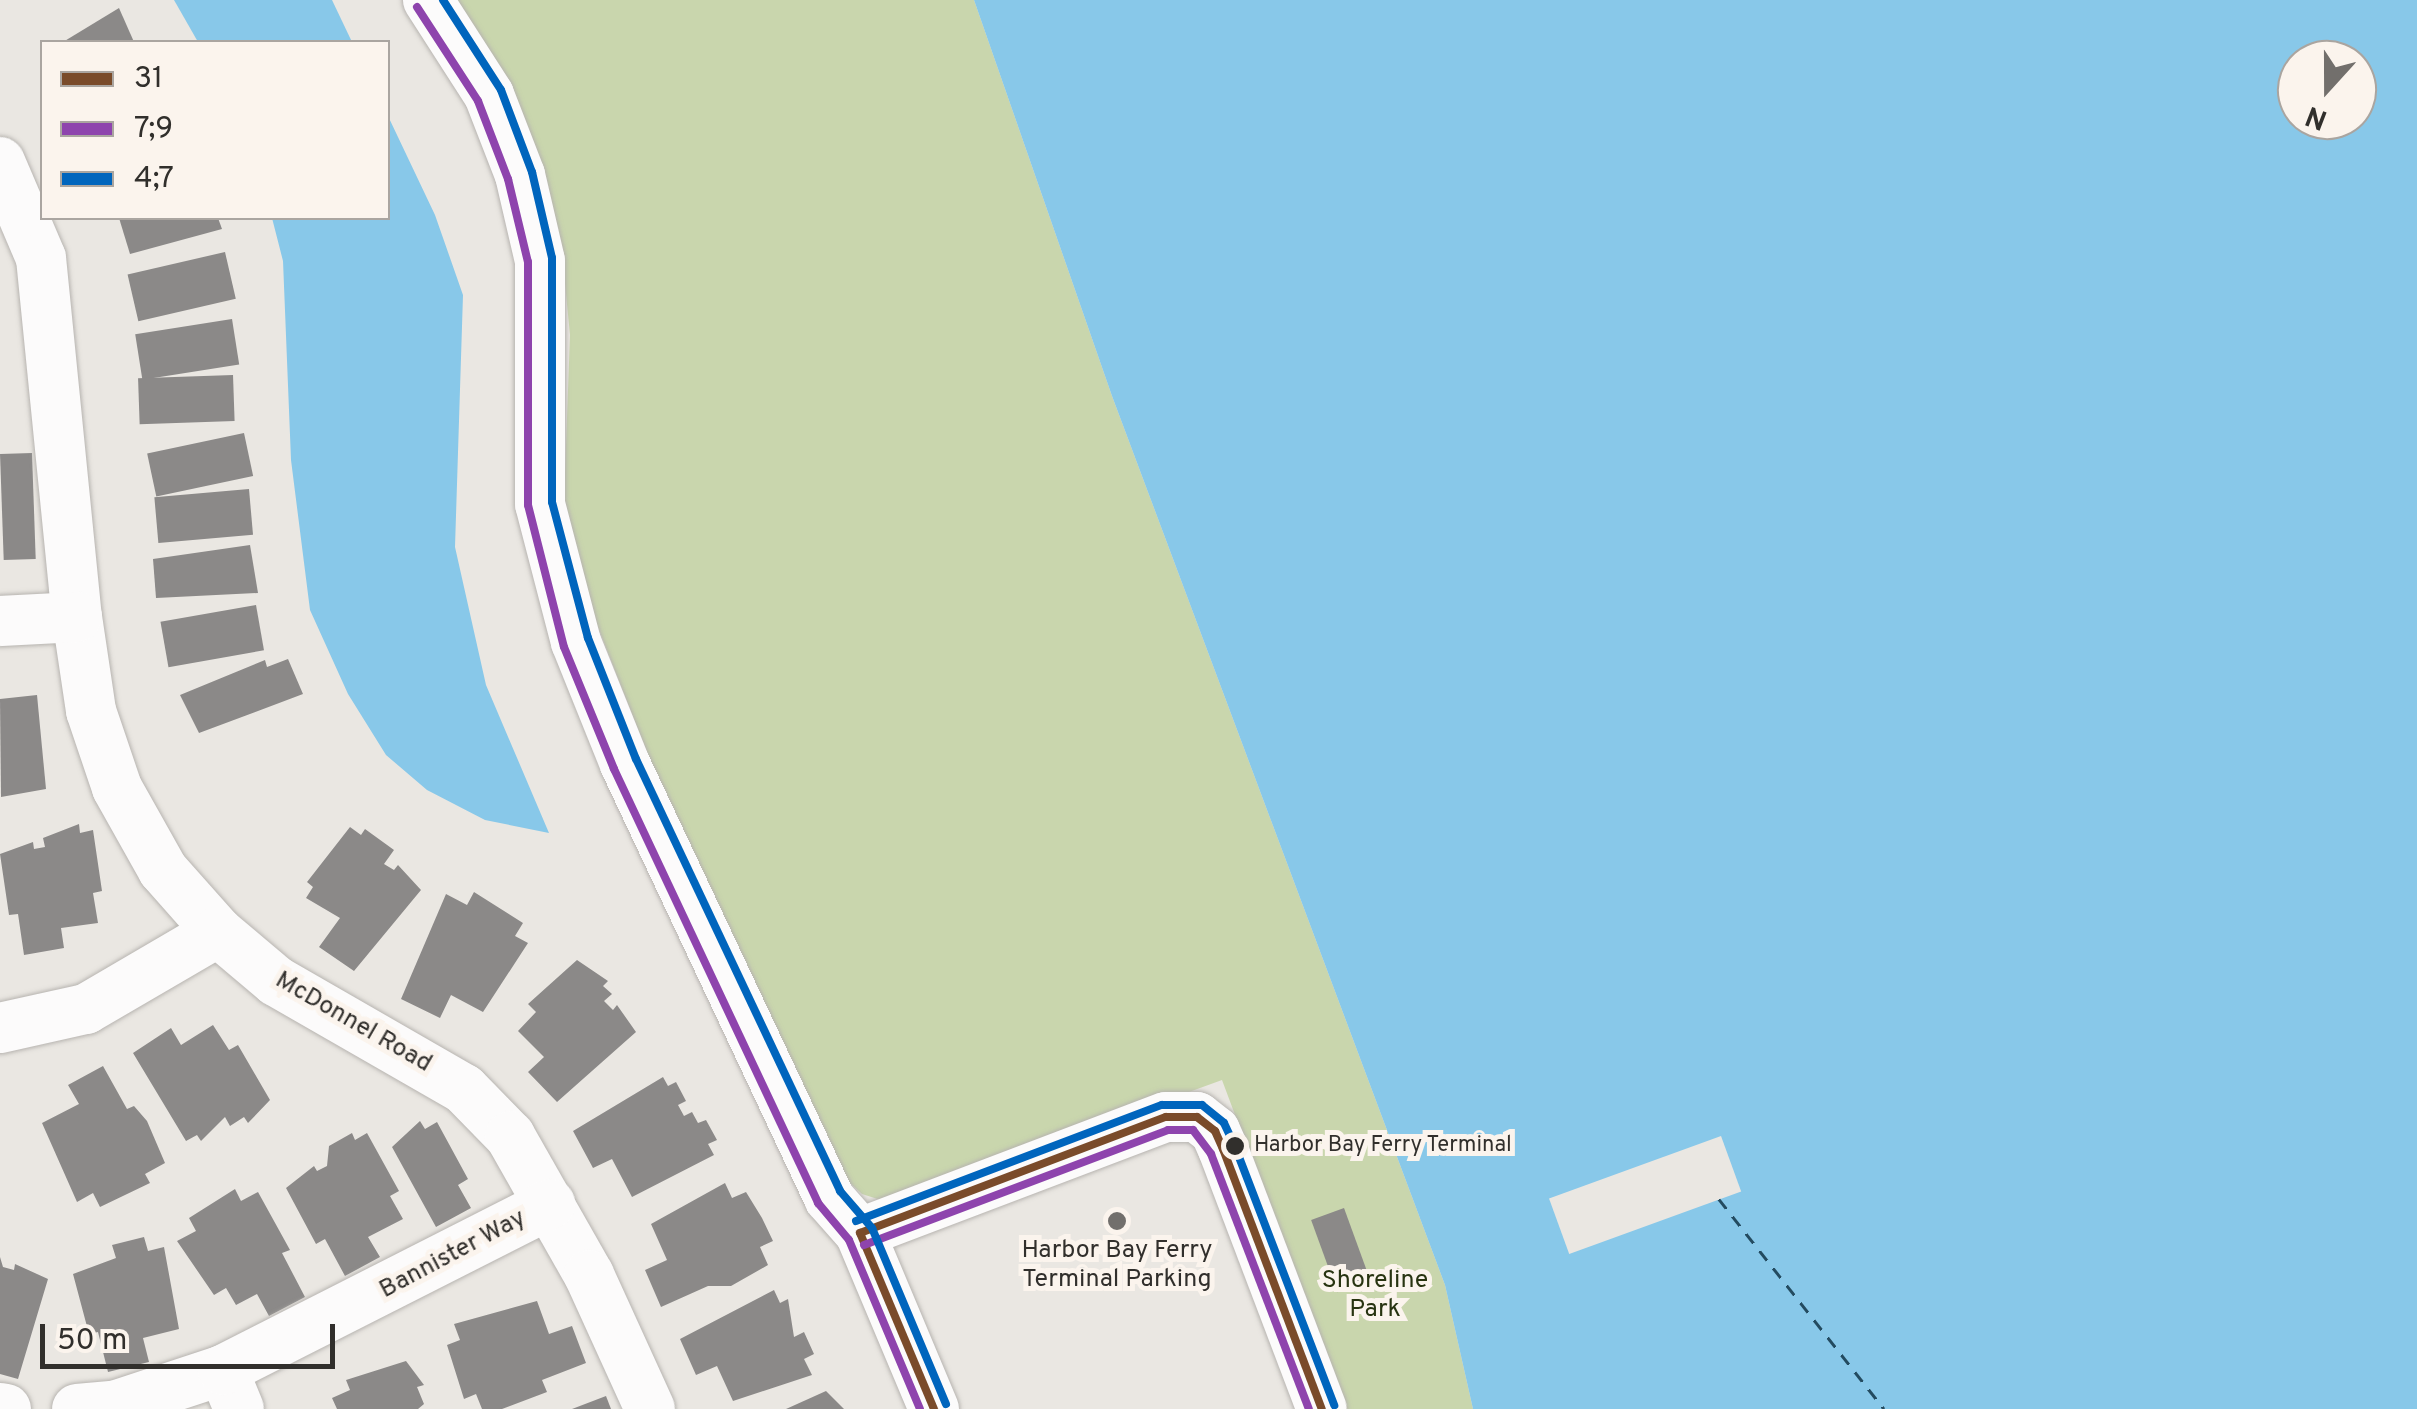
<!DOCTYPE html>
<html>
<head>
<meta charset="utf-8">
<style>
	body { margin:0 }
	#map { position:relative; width:2417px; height:1409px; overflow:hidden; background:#eae7e2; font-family:Overpass,sans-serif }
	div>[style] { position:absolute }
	.green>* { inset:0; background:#c9d6ad }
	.water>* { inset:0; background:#88c8e9 }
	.pier>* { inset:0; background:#eae7e2; transform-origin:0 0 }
	.ferry>* { height:2.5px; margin-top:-1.25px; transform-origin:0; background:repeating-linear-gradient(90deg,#234b60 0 12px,transparent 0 22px) }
	.building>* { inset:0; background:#8b8988; transform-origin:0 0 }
	.roads { filter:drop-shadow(0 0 2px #b7b4b0) drop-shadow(0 0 2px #b7b4b0) }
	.minor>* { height:50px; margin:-25px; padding:0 25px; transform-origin:25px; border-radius:25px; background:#fcfbfb }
	.bus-1>* { height:8px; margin:-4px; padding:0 4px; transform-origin:4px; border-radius:4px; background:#7a4b2a }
	.bus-2>* { height:8px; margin:-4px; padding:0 4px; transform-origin:4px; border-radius:4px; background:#8e44ad }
	.bus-3>* { height:8px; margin:-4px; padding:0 4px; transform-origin:4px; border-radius:4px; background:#0065bd }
	.dots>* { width:28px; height:28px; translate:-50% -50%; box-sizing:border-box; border:5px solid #fbf4ed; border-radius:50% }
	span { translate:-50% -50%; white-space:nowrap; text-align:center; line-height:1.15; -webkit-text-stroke:10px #fbf4ed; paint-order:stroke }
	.bus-label { font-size:22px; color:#312f2c }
	.left { translate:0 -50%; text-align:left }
	.street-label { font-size:25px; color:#312f2c }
	.poi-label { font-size:25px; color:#312f2c }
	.park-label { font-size:25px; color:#283411 }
	.legend { position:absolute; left:40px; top:40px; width:350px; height:180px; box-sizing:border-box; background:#fbf4ed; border:2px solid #aaa5a0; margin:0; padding:12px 18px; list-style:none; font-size:30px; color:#312f2c }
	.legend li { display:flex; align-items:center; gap:20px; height:50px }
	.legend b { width:50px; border:2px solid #aaa5a0 }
	.north { position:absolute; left:2277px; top:40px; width:100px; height:100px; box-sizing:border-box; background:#fbf4ed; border:2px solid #aaa5a0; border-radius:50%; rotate:201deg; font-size:28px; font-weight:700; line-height:40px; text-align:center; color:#312f2c }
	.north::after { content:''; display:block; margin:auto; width:35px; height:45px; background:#726f6c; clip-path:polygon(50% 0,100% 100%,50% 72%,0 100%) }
	.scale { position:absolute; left:40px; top:1324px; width:295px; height:45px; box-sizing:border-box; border:5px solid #312f2c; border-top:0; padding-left:12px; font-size:30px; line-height:35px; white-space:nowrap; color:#312f2c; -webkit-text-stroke:8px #fbf4ed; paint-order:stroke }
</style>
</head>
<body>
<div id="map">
	<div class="green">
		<div style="clip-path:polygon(458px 0,974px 0,1112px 396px,1445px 1285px,1473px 1409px,1345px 1409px,1222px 1080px,887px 1202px,862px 1194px,848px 1181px,655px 773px,573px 563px,564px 500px,570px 335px,563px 263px)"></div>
	</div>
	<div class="water">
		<div style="clip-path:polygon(174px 0,332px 0,352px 42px,198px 42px)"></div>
		<div style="clip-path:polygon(evenodd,974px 0,2417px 0,2417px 1409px,1473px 1409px,1445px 1285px,1112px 396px,974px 0,2297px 60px,2357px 60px,2357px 120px,2297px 120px,2297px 60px)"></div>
		<div style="clip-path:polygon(388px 116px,435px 215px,463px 295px,455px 547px,486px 685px,549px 833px,485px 820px,427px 790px,386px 755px,348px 694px,310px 610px,291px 460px,283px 261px,272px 218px,388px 218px)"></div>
	</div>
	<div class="pier">
		<div style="left:1721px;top:1136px;width:59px;height:183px;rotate:70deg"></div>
	</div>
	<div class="ferry">
		<div style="left:1719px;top:1199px;width:267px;rotate:51.8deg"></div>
	</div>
	<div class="building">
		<div style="clip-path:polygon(119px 8px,134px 42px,63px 42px)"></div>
		<div style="clip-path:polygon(119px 218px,218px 218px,222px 229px,130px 254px)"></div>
		<div style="left:225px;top:252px;width:48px;height:100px;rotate:77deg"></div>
		<div style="left:232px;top:319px;width:46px;height:98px;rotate:81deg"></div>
		<div style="left:233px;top:375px;width:46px;height:95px;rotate:88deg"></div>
		<div style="left:244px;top:433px;width:44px;height:99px;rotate:78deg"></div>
		<div style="left:32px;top:453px;width:106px;height:32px;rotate:88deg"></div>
		<div style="left:249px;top:489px;width:46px;height:95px;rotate:85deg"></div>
		<div style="clip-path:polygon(250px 545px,258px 593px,156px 598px,153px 559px)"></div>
		<div style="left:256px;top:605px;width:46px;height:97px;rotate:80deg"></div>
		<div style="clip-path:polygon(288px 659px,303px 694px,199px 733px,180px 695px,265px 660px,267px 667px)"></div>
		<div style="clip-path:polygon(37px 695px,46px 789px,1px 797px,0 699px)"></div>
		<div style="clip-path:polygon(79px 824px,80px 833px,93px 830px,102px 891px,93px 893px,98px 923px,61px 928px,64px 948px,24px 955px,18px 914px,9px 915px,0 854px,33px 842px,34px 849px,45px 847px,43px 838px)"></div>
		<div style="clip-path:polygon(350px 827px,361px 835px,365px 829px,394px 850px,384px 864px,394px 870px,398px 865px,421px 890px,354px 971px,319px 947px,340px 918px,306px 898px,313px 887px,307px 882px)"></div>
		<div style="clip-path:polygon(474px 892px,523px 923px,515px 936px,528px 943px,483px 1012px,451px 995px,440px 1018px,401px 999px,446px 894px,467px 905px)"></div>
		<div style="clip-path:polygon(577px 960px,608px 981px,603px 986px,612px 994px,604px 1001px,613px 1010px,617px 1005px,636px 1032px,557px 1102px,528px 1072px,544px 1057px,518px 1031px,536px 1012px,528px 1004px)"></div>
		<div style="clip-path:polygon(213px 1025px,229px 1050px,238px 1045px,270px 1100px,248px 1123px,244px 1117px,230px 1126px,225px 1117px,201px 1141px,197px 1135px,186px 1141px,133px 1053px,171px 1028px,181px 1045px)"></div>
		<div style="clip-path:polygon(103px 1066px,127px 1109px,134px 1106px,147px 1121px,165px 1163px,145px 1174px,150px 1183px,100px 1207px,93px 1193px,77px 1202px,42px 1123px,79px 1104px,68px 1085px)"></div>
		<div style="clip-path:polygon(663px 1077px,668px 1086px,676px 1082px,686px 1101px,678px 1105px,684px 1116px,692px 1112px,698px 1123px,706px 1120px,717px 1140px,708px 1144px,714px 1155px,632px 1197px,612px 1159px,593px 1168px,573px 1131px)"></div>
		<div style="clip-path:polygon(420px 1121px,425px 1129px,437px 1122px,468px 1179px,458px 1185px,471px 1208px,436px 1227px,392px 1147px)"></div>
		<div style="clip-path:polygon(352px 1133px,355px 1140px,367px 1133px,399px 1191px,390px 1196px,403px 1219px,368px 1237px,380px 1257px,345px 1276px,325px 1239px,316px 1244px,286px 1188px,314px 1166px,317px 1171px,327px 1166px,329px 1146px)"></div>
		<div style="clip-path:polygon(725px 1183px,732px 1198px,746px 1192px,762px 1218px,773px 1241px,760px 1247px,768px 1265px,731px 1286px,708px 1286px,661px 1307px,645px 1270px,667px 1260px,651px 1224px)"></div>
		<div style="clip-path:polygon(235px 1189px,241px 1201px,258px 1192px,290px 1250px,282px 1253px,305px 1297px,269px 1316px,257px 1294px,236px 1305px,226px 1288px,214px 1295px,177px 1241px,196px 1231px,189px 1218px)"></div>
		<div style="left:1344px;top:1208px;width:77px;height:35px;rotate:70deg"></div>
		<div style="clip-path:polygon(144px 1237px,148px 1251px,164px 1247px,179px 1329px,143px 1338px,149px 1362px,108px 1372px,98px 1332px,89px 1334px,73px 1274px,116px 1258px,112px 1245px)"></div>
		<div style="clip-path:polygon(0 1257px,3px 1267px,14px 1270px,15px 1264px,48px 1279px,18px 1379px,0 1374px)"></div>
		<div style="clip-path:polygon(774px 1290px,780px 1303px,788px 1299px,794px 1337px,804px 1332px,814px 1354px,804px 1359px,812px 1375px,733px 1401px,717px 1366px,696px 1375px,680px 1339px)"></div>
		<div style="clip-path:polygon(537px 1301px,549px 1334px,572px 1326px,586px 1363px,542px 1380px,547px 1392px,502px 1409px,482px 1409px,476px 1394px,464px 1399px,447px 1345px,460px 1340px,454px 1324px)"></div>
		<div style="clip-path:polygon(406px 1361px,424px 1385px,417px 1387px,424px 1404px,418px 1409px,337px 1409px,332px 1398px,350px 1390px,346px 1380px)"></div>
		<div style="clip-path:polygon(826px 1391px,844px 1409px,786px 1409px)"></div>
		<div style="clip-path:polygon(606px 1396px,611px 1409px,572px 1409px)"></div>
	</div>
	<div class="roads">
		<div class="minor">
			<div style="left:428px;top:0;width:113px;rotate:57.3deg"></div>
			<div style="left:489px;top:95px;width:86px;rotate:68.8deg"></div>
			<div style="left:520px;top:175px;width:88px;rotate:76.9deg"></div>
			<div style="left:540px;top:261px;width:243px;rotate:90deg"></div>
			<div style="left:540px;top:504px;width:143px;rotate:75.4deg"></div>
			<div style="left:576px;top:642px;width:131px;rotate:68.1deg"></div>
			<div style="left:625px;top:764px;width:480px;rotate:64.8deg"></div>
			<div style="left:829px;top:1198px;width:47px;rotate:48.5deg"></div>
			<div style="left:860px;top:1233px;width:191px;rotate:67.2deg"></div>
			<div style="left:0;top:162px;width:104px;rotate:66.9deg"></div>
			<div style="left:41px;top:258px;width:361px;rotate:84.3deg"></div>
			<div style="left:77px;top:617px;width:95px;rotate:81.5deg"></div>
			<div style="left:91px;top:711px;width:81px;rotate:71.3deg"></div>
			<div style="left:117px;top:788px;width:94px;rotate:60.7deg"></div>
			<div style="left:163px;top:870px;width:83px;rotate:48.4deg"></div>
			<div style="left:218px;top:932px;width:76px;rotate:40.2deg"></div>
			<div style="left:276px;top:981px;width:217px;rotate:29.9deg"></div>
			<div style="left:464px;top:1089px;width:66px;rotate:45.6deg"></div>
			<div style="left:510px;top:1136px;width:160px;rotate:60.4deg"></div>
			<div style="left:589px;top:1275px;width:147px;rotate:65.5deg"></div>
			<div style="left:0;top:621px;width:77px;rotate:-3deg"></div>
			<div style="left:0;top:1028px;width:88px;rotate:-12.5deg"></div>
			<div style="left:86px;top:1009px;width:153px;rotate:-30.3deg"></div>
			<div style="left:860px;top:1233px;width:327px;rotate:-20.8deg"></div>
			<div style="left:1166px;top:1117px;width:31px"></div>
			<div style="left:1197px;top:1117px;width:23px;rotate:38deg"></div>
			<div style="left:1215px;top:1131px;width:20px;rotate:66deg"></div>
			<div style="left:1223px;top:1149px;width:278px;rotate:69.2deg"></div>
			<div style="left:223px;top:1370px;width:42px;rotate:67.7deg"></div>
			<div style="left:0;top:1408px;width:6px;rotate:9deg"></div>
			<div style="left:77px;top:1409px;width:37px;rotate:-5deg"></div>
			<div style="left:114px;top:1406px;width:115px;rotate:-18.3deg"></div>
			<div style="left:223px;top:1370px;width:367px;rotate:-26.9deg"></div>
		</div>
	</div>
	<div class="bus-1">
		<div style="left:860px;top:1233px;width:327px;rotate:-20.8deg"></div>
		<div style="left:1166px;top:1117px;width:31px"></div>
		<div style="left:1197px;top:1117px;width:23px;rotate:38deg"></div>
		<div style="left:1215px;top:1131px;width:20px;rotate:66deg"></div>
		<div style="left:1223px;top:1149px;width:278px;rotate:69.2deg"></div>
		<div style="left:860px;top:1233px;width:191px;rotate:67.2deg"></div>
	</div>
	<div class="bus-2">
		<div style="left:417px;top:7px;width:112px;rotate:57deg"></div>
		<div style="left:478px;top:101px;width:84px;rotate:69deg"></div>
		<div style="left:508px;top:179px;width:85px;rotate:76.5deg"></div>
		<div style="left:528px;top:262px;width:243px;rotate:90deg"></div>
		<div style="left:528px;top:505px;width:146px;rotate:75.8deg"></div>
		<div style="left:564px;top:647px;width:132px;rotate:67.7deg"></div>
		<div style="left:614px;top:769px;width:480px;rotate:64.8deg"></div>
		<div style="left:818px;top:1203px;width:48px;rotate:50deg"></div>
		<div style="left:849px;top:1240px;width:183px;rotate:67.2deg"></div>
		<div style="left:864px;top:1245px;width:325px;rotate:-20.7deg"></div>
		<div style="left:1168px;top:1130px;width:25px"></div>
		<div style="left:1193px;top:1130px;width:30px;rotate:53deg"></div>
		<div style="left:1211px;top:1154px;width:273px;rotate:69deg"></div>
	</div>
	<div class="bus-3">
		<div style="left:443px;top:0;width:107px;rotate:57.2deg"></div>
		<div style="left:501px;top:90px;width:88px;rotate:69.3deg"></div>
		<div style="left:532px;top:172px;width:88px;rotate:76.9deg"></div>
		<div style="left:552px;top:258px;width:244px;rotate:90deg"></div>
		<div style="left:552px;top:502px;width:141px;rotate:75.2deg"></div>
		<div style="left:588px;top:638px;width:130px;rotate:68.4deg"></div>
		<div style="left:636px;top:759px;width:478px;rotate:64.7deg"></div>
		<div style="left:840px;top:1191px;width:49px;rotate:49.1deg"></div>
		<div style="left:872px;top:1228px;width:191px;rotate:67.2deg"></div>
		<div style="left:856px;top:1221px;width:327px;rotate:-20.8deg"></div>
		<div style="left:1162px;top:1105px;width:40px"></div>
		<div style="left:1202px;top:1105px;width:28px;rotate:39deg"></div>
		<div style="left:1224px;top:1123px;width:23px;rotate:65deg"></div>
		<div style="left:1234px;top:1144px;width:280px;rotate:69deg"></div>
	</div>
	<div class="dots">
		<div style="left:1235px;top:1146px;background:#312f2c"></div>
		<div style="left:1117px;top:1221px;background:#726f6c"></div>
	</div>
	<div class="bus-label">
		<span class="left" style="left:1254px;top:1146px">Harbor Bay Ferry Terminal</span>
	</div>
	<div class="street-label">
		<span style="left:353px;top:1023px;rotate:30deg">McDonnel Road</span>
		<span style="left:453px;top:1255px;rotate:-28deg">Bannister Way</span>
	</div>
	<div class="poi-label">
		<span style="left:1117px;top:1266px">Harbor Bay Ferry<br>Terminal Parking</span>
	</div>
	<div class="park-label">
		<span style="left:1375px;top:1296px">Shoreline<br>Park</span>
	</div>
	<ul class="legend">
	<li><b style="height:12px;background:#7a4b2a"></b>31</li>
	<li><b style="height:12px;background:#8e44ad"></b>7;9</li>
	<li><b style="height:12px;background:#0065bd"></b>4;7</li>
	</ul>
	<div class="north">N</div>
	<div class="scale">50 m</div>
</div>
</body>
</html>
